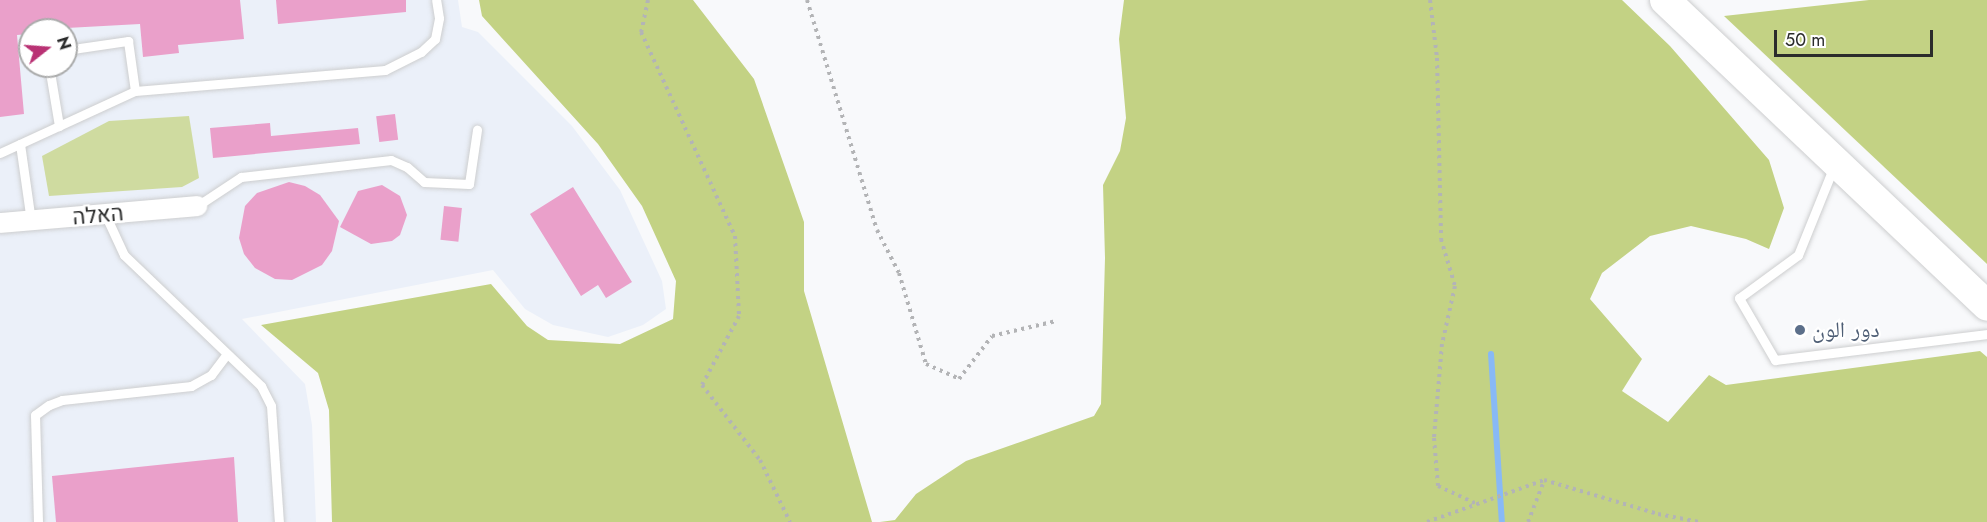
<!DOCTYPE html>
<html>
<head>
<meta charset="utf-8">
<style>
	body { margin:0 }
	#map { position:relative; width:1987px; height:522px; overflow:hidden; background:#f8f9fb; font-family:Jost,"Noto Naskh Arabic",Heebo,sans-serif }
	div>[style] { position:absolute }
	.built>* { inset:0; background:#ebf0f9 }
	.green>* { inset:0; background:#cfdba0 }
	.forest>* { inset:0; background:#c3d284 }
	.stream>* { height:6px; margin:-3px; padding:0 3px; transform-origin:3px; border-radius:3px; background:#88b9f6 }
	.building>* { inset:0; background:#eaa0ca; transform-origin:0 0 }
	.path>* { height:4px; margin-top:-2px; transform-origin:0; background:repeating-linear-gradient(90deg,#b3b4b6 0 3px,transparent 0 7.5px) }
	.roads { filter:drop-shadow(0 0 2px #cdcecf) drop-shadow(0 0 2px #cdcecf) }
	.lane>* { height:9px; margin:-4.5px; padding:0 4.5px; transform-origin:4.5px; border-radius:4.5px; background:#fff }
	.street>* { height:20px; margin:-10px; padding:0 10px; transform-origin:10px; border-radius:10px; background:#fff }
	.primary>* { height:30px; margin:-15px; padding:0 15px; transform-origin:15px; border-radius:15px; background:#fff }
	.dots>* { width:16px; height:16px; translate:-50% -50%; box-sizing:border-box; border:3px solid #fff; border-radius:50% }
	span { translate:-50% -50%; white-space:nowrap; text-align:center; line-height:1.15; -webkit-text-stroke:4.5px #fff; paint-order:stroke }
	.street-label { font-size:22px; color:#2b2c2c }
	.service-label { font-size:22px; color:#4e5e75 }
	.left { translate:0 -50%; text-align:left }
	.north { position:absolute; left:18px; top:18px; width:60px; height:60px; box-sizing:border-box; background:#fff; border:2px solid #aaabab; border-radius:50%; rotate:73deg; font-size:16px; font-weight:700; line-height:24px; text-align:center; color:#2b2c2c }
	.north::after { content:''; display:block; margin:auto; width:21px; height:27px; background:#b93274; clip-path:polygon(50% 0,100% 100%,50% 72%,0 100%) }
	.scale { position:absolute; left:1774px; top:30px; width:159px; height:27px; box-sizing:border-box; border:3px solid #2b2c2c; border-top:0; padding-left:8px; font-size:18px; line-height:21px; white-space:nowrap; color:#2b2c2c; -webkit-text-stroke:4px #fff; paint-order:stroke }
</style>
</head>
<body>
<div id="map">
	<div class="built">
		<div style="clip-path:polygon(evenodd,0 0,458px 0,462px 27px,478px 32px,572px 126px,620px 190px,662px 281px,666px 309px,643px 325px,608px 337px,553px 325px,525px 309px,493px 270px,242px 319px,305px 384px,312px 425px,316px 522px,0 522px,0 0,30px 30px,66px 30px,66px 66px,30px 66px,30px 30px)"></div>
	</div>
	<div class="green">
		<div style="clip-path:polygon(189px 116px,199px 178px,182px 187px,49px 196px,42px 156px,109px 121px)"></div>
	</div>
	<div class="forest">
		<div style="clip-path:polygon(479px 0,693px 0,754px 79px,804px 222px,804px 291px,872px 522px,332px 522px,329px 410px,318px 373px,261px 325px,491px 284px,527px 326px,548px 340px,620px 344px,673px 319px,676px 281px,642px 206px,598px 144px,482px 16px)"></div>
		<div style="clip-path:polygon(1124px 0,1622px 0,1670px 46px,1769px 160px,1784px 208px,1769px 249px,1746px 239px,1691px 226px,1650px 236px,1602px 273px,1590px 299px,1642px 359px,1622px 391px,1668px 422px,1709px 375px,1726px 385px,1980px 351px,1987px 357px,1987px 522px,880px 522px,895px 520px,916px 494px,966px 461px,1094px 416px,1101px 404px,1105px 258px,1103px 185px,1120px 151px,1126px 118px,1119px 39px)"></div>
		<div style="clip-path:polygon(1869px 0,1987px 0,1987px 264px,1724px 16px)"></div>
	</div>
	<div class="stream">
		<div style="left:1491px;top:354px;width:168px;rotate:86.3deg"></div>
	</div>
	<div class="building">
		<div style="clip-path:polygon(0 0,240px 0,244px 39px,178px 45px,179px 53px,143px 57px,140px 24px,30px 30px,30px 34px,17px 35px,24px 114px,0 117px)"></div>
		<div style="clip-path:polygon(276px 0,406px 0,406px 12px,278px 24px)"></div>
		<div style="left:395px;top:114px;width:26px;height:19px;rotate:83deg"></div>
		<div style="clip-path:polygon(270px 123px,271px 136px,358px 128px,360px 144px,213px 158px,210px 128px)"></div>
		<div style="clip-path:polygon(289px 182px,305px 186px,320px 195px,339px 221px,332px 251px,322px 265px,292px 280px,275px 279px,255px 268px,244px 254px,239px 238px,245px 206px,257px 193px)"></div>
		<div style="clip-path:polygon(382px 185px,400px 196px,407px 215px,400px 235px,392px 241px,371px 244px,340px 227px,358px 191px)"></div>
		<div style="clip-path:polygon(573px 187px,632px 282px,606px 298px,598px 285px,581px 296px,530px 214px)"></div>
		<div style="left:444px;top:206px;width:18px;height:34px;rotate:6deg"></div>
		<div style="clip-path:polygon(234px 457px,238px 522px,56px 522px,52px 476px)"></div>
	</div>
	<div class="path">
		<div style="left:648px;top:0;width:33px;rotate:102deg"></div>
		<div style="left:641px;top:32px;width:225px;rotate:65.3deg"></div>
		<div style="left:735px;top:236px;width:80px;rotate:87.1deg"></div>
		<div style="left:739px;top:316px;width:78px;rotate:118.2deg"></div>
		<div style="left:702px;top:385px;width:95px;rotate:52.3deg"></div>
		<div style="left:760px;top:460px;width:69px;rotate:64.2deg"></div>
		<div style="left:807px;top:0;width:240px;rotate:73.1deg"></div>
		<div style="left:877px;top:230px;width:48px;rotate:62.9deg"></div>
		<div style="left:899px;top:273px;width:95px;rotate:73.5deg"></div>
		<div style="left:926px;top:364px;width:36px;rotate:24deg"></div>
		<div style="left:959px;top:379px;width:54px;rotate:-52.5deg"></div>
		<div style="left:992px;top:336px;width:66px;rotate:-13.2deg"></div>
		<div style="left:1430px;top:0;width:58px;rotate:83.1deg"></div>
		<div style="left:1437px;top:58px;width:181px;rotate:88.7deg"></div>
		<div style="left:1441px;top:239px;width:49px;rotate:73.4deg"></div>
		<div style="left:1455px;top:286px;width:59px;rotate:102.6deg"></div>
		<div style="left:1442px;top:344px;width:94px;rotate:94.9deg"></div>
		<div style="left:1434px;top:438px;width:48px;rotate:85.2deg"></div>
		<div style="left:1438px;top:486px;width:43px;rotate:24.8deg"></div>
		<div style="left:1427px;top:522px;width:124px;rotate:-19.7deg"></div>
		<div style="left:1544px;top:480px;width:119px;rotate:16.6deg"></div>
		<div style="left:1658px;top:514px;width:42px;rotate:11deg"></div>
		<div style="left:1528px;top:522px;width:44px;rotate:-68.7deg"></div>
	</div>
	<div class="roads">
		<div class="lane">
			<div style="left:66px;top:50px;width:63px;rotate:-8.3deg"></div>
			<div style="left:128px;top:41px;width:50px;rotate:82deg"></div>
			<div style="left:49px;top:66px;width:61px;rotate:80.5deg"></div>
			<div style="left:20px;top:144px;width:78px;rotate:81.9deg"></div>
			<div style="left:0;top:153px;width:149px;rotate:-24.7deg"></div>
			<div style="left:135px;top:91px;width:251px;rotate:-4.8deg"></div>
			<div style="left:385px;top:70px;width:40px;rotate:-26.6deg"></div>
			<div style="left:421px;top:52px;width:19px;rotate:-43deg"></div>
			<div style="left:435px;top:39px;width:21px;rotate:-79deg"></div>
			<div style="left:439px;top:18px;width:18px;rotate:-99deg"></div>
			<div style="left:1834px;top:166px;width:96px;rotate:112deg"></div>
			<div style="left:1798px;top:255px;width:73px;rotate:143.9deg"></div>
			<div style="left:1739px;top:298px;width:72px;rotate:59.9deg"></div>
			<div style="left:1775px;top:360px;width:214px;rotate:-7deg"></div>
			<div style="left:197px;top:206px;width:53px;rotate:-33.4deg"></div>
			<div style="left:241px;top:177px;width:151px;rotate:-6.5deg"></div>
			<div style="left:391px;top:160px;width:17px;rotate:24deg"></div>
			<div style="left:407px;top:167px;width:23px;rotate:41deg"></div>
			<div style="left:424px;top:182px;width:45px;rotate:2.5deg"></div>
			<div style="left:469px;top:184px;width:55px;rotate:-81.6deg"></div>
			<div style="left:105px;top:214px;width:45px;rotate:65.1deg"></div>
			<div style="left:124px;top:255px;width:190px;rotate:43.7deg"></div>
			<div style="left:261px;top:386px;width:22px;rotate:63deg"></div>
			<div style="left:271px;top:406px;width:116px;rotate:86.1deg"></div>
			<div style="left:38px;top:522px;width:107px;rotate:-91.6deg"></div>
			<div style="left:35px;top:415px;width:17px;rotate:-36deg"></div>
			<div style="left:49px;top:405px;width:14px;rotate:-21deg"></div>
			<div style="left:62px;top:400px;width:130px;rotate:-6.2deg"></div>
			<div style="left:191px;top:386px;width:23px;rotate:-29deg"></div>
			<div style="left:211px;top:375px;width:26px;rotate:-53deg"></div>
		</div>
		<div class="street">
			<div style="left:0;top:223px;width:198px;rotate:-4.9deg"></div>
		</div>
		<div class="primary">
			<div style="left:1665px;top:0;width:444px;rotate:43.5deg"></div>
		</div>
	</div>
	<div class="dots">
		<div style="left:1800px;top:330px;background:#5c6f8a"></div>
	</div>
	<div class="street-label">
		<span style="left:98px;top:215px;rotate:-5deg">האלה</span>
	</div>
	<div class="service-label">
		<span class="left" style="left:1812px;top:330px">دور الون</span>
	</div>
	<div class="north">N</div>
	<div class="scale">50 m</div>
</div>
</body>
</html>
